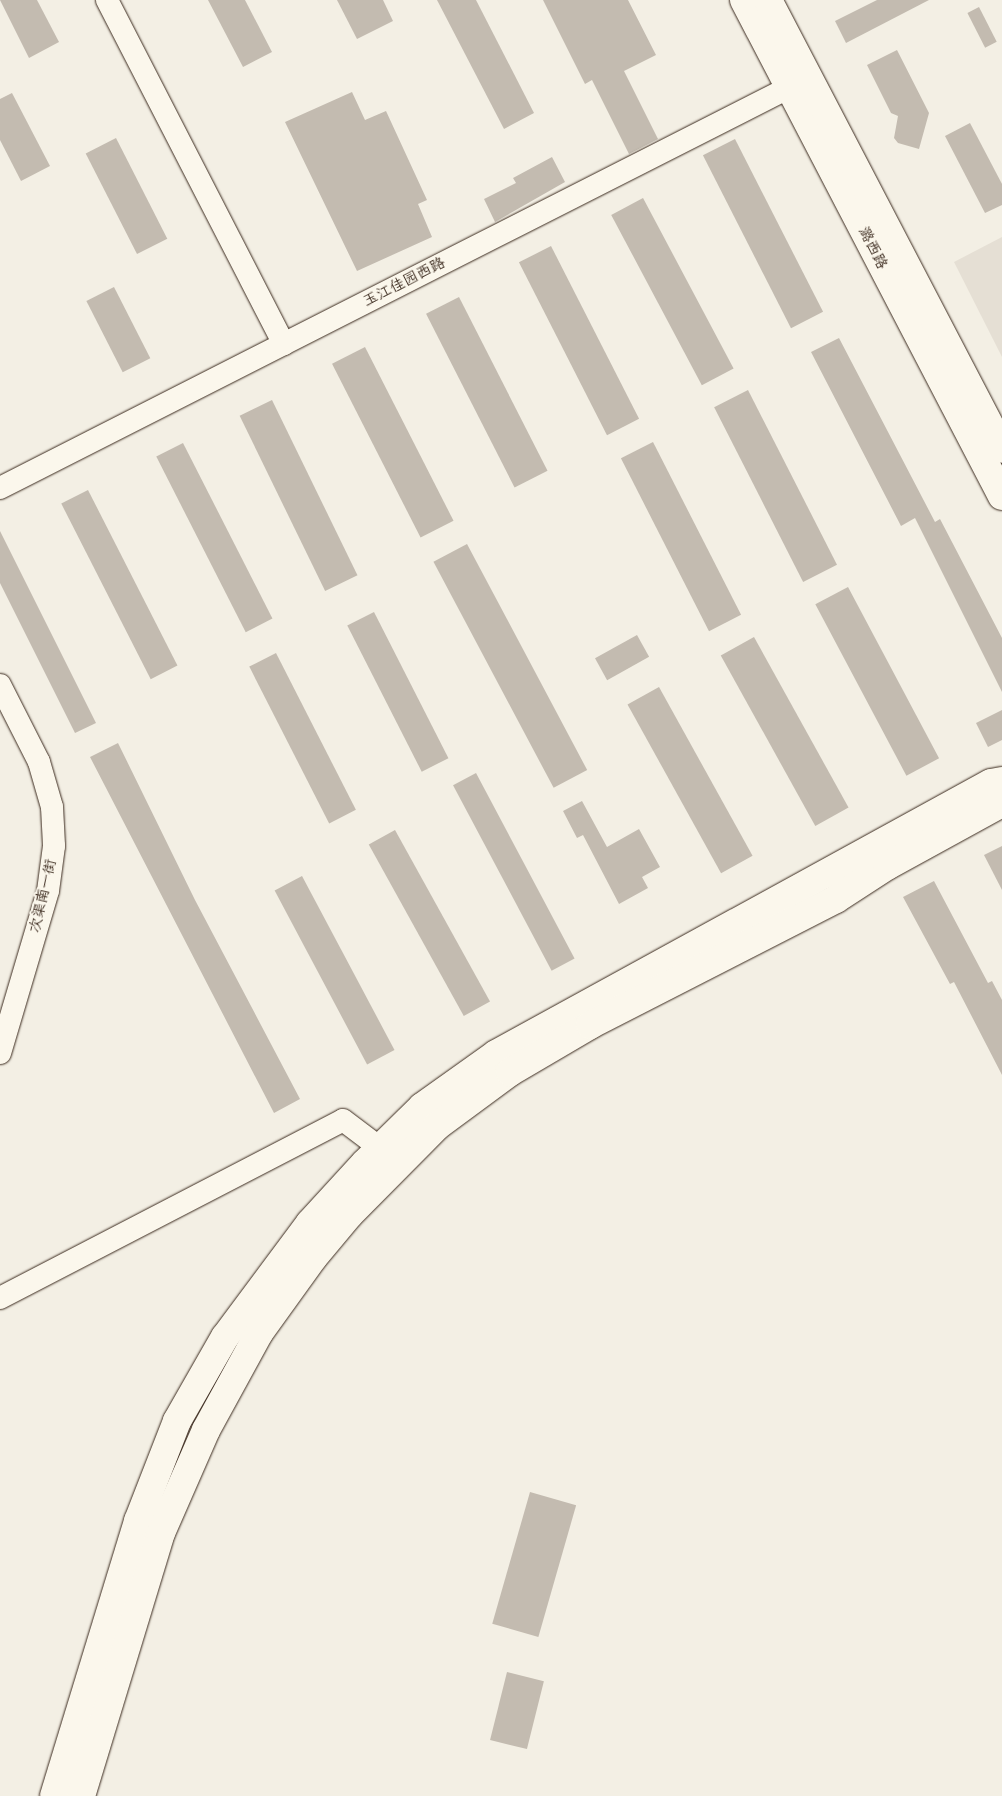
<!DOCTYPE html>
<html>
<head>
<meta charset="utf-8">
<style>
	body { margin:0 }
	#map { position:relative; width:1002px; height:1796px; overflow:hidden; background:#f3efe4; font-family:"Comic Neue","LXGW WenKai TC",sans-serif }
	div>[style] { position:absolute }
	.built>* { inset:0; background:#e5dfd4 }
	.building>* { inset:0; background:#c3bbb0; transform-origin:0 0 }
	.roads { filter:drop-shadow(0 0 1px #3b2a1e) drop-shadow(0 0 1px #3b2a1e) }
	.minor>* { height:22px; margin:-11px; padding:0 11px; transform-origin:11px; border-radius:11px; background:#fbf7ec }
	.major>* { height:28px; margin:-14px; padding:0 14px; transform-origin:14px; border-radius:14px; background:#fbf7ec }
	span { translate:-50% -50%; white-space:nowrap; text-align:center; line-height:1.15; -webkit-text-stroke:4px #fbf7ec; paint-order:stroke }
	.street-label { font-size:15px; color:#3b2a1e }
</style>
</head>
<body>
<div id="map">
	<div class="built">
		<div style="clip-path:polygon(1002px 237px,1002px 357px,954px 262px)"></div>
	</div>
	<div class="building">
		<div style="clip-path:polygon(0 0,37px 0,59px 42px,29px 58px)"></div>
		<div style="clip-path:polygon(208px 0,245px 0,272px 52px,243px 67px)"></div>
		<div style="clip-path:polygon(337px 0,383px 0,393px 21px,357px 39px)"></div>
		<div style="clip-path:polygon(437px 0,476px 0,534px 113px,504px 129px)"></div>
		<div style="clip-path:polygon(543px 0,628px 0,656px 55px,624px 71px,658px 139px,629px 154px,592px 80px,585px 84px)"></div>
		<div style="clip-path:polygon(877px 0,929px 0,846px 43px,835px 21px)"></div>
		<div style="left:979px;top:7px;width:39px;height:13px;rotate:63deg"></div>
		<div style="clip-path:polygon(897px 50px,929px 113px,919px 149px,898px 143px,894px 138px,898px 116px,891px 113px,867px 65px)"></div>
		<div style="clip-path:polygon(352px 92px,365px 120px,386px 111px,427px 200px,418px 204px,432px 237px,357px 271px,285px 122px)"></div>
		<div style="clip-path:polygon(12px 93px,50px 166px,21px 181px,0 140px,0 99px)"></div>
		<div style="clip-path:polygon(970px 123px,1002px 184px,1002px 205px,985px 213px,945px 136px)"></div>
		<div style="left:116px;top:138px;width:113px;height:34px;rotate:63deg"></div>
		<div style="left:735px;top:139px;width:194px;height:36px;rotate:63deg"></div>
		<div style="clip-path:polygon(552px 157px,565px 182px,495px 222px,484px 199px,516px 183px,513px 178px)"></div>
		<div style="left:643px;top:198px;width:193px;height:36px;rotate:62deg"></div>
		<div style="left:551px;top:246px;width:194px;height:36px;rotate:63deg"></div>
		<div style="left:114px;top:287px;width:80px;height:31px;rotate:63deg"></div>
		<div style="left:459px;top:297px;width:195px;height:37px;rotate:63deg"></div>
		<div style="clip-path:polygon(839px 338px,935px 522px,940px 519px,1002px 638px,1002px 692px,915px 518px,901px 526px,811px 352px)"></div>
		<div style="left:365px;top:347px;width:195px;height:37px;rotate:63deg"></div>
		<div style="left:748px;top:390px;width:196px;height:38px;rotate:63deg"></div>
		<div style="left:272px;top:400px;width:195px;height:36px;rotate:64deg"></div>
		<div style="left:653px;top:442px;width:194px;height:36px;rotate:63deg"></div>
		<div style="left:183px;top:443px;width:197px;height:30px;rotate:63deg"></div>
		<div style="left:88px;top:490px;width:197px;height:30px;rotate:63deg"></div>
		<div style="clip-path:polygon(0 531px,96px 723px,75px 733px,0 583px)"></div>
		<div style="left:467px;top:544px;width:256px;height:38px;rotate:62deg"></div>
		<div style="left:848px;top:587px;width:194px;height:37px;rotate:62deg"></div>
		<div style="left:374px;top:612px;width:164px;height:30px;rotate:63deg"></div>
		<div style="left:637px;top:635px;width:25px;height:48px;rotate:61deg"></div>
		<div style="left:754px;top:637px;width:195px;height:38px;rotate:61deg"></div>
		<div style="left:276px;top:653px;width:176px;height:30px;rotate:63deg"></div>
		<div style="left:659px;top:687px;width:193px;height:36px;rotate:61deg"></div>
		<div style="clip-path:polygon(1002px 710px,1002px 740px,988px 747px,976px 723px)"></div>
		<div style="clip-path:polygon(118px 743px,195px 900px,300px 1099px,274px 1113px,90px 757px)"></div>
		<div style="left:476px;top:773px;width:210px;height:26px;rotate:62deg"></div>
		<div style="clip-path:polygon(582px 801px,607px 847px,639px 829px,660px 867px,642px 877px,648px 888px,619px 904px,583px 835px,577px 838px,563px 811px)"></div>
		<div style="left:395px;top:830px;width:196px;height:30px;rotate:61deg"></div>
		<div style="clip-path:polygon(1002px 846px,1002px 890px,984px 855px)"></div>
		<div style="left:302px;top:876px;width:197px;height:31px;rotate:62deg"></div>
		<div style="clip-path:polygon(934px 881px,988px 983px,992px 981px,1002px 1000px,1002px 1075px,954px 982px,950px 984px,903px 897px)"></div>
		<div style="left:530px;top:1492px;width:48px;height:137px;rotate:16deg"></div>
		<div style="left:507px;top:1672px;width:38px;height:70px;rotate:14deg"></div>
	</div>
	<div class="roads">
		<div class="minor">
			<div style="left:107px;top:0;width:387px;rotate:62.8deg"></div>
			<div style="left:0;top:488px;width:902px;rotate:-26.91deg"></div>
			<div style="left:0;top:685px;width:86px;rotate:63.1deg"></div>
			<div style="left:39px;top:762px;width:47px;rotate:73.9deg"></div>
			<div style="left:52px;top:807px;width:39px;rotate:87deg"></div>
			<div style="left:54px;top:846px;width:45px;rotate:97.6deg"></div>
			<div style="left:48px;top:891px;width:169px;rotate:106.5deg"></div>
			<div style="left:0;top:1298px;width:386px;rotate:-27.4deg"></div>
			<div style="left:343px;top:1120px;width:46px;rotate:37.1deg"></div>
		</div>
		<div class="major">
			<div style="left:744px;top:0;width:559px;rotate:62.52deg"></div>
			<div style="left:768px;top:0;width:506px;rotate:62.47deg"></div>
			<div style="left:54px;top:1796px;width:288px;rotate:-73deg"></div>
			<div style="left:138px;top:1521px;width:107px;rotate:-68.7deg"></div>
			<div style="left:177px;top:1421px;width:97px;rotate:-60.3deg"></div>
			<div style="left:225px;top:1337px;width:142px;rotate:-53.3deg"></div>
			<div style="left:310px;top:1223px;width:81px;rotate:-47.5deg"></div>
			<div style="left:365px;top:1163px;width:80px;rotate:-44.5deg"></div>
			<div style="left:422px;top:1107px;width:91px;rotate:-35.6deg"></div>
			<div style="left:496px;top:1054px;width:564px;rotate:-28.7deg"></div>
			<div style="left:991px;top:783px;width:11px;rotate:-10deg"></div>
			<div style="left:81px;top:1796px;width:275px;rotate:-73.1deg"></div>
			<div style="left:161px;top:1533px;width:112px;rotate:-66.4deg"></div>
			<div style="left:206px;top:1430px;width:111px;rotate:-61.3deg"></div>
			<div style="left:259px;top:1333px;width:92px;rotate:-54.2deg"></div>
			<div style="left:313px;top:1258px;width:56px;rotate:-50.1deg"></div>
			<div style="left:349px;top:1215px;width:125px;rotate:-45.3deg"></div>
			<div style="left:437px;top:1126px;width:91px;rotate:-36.5deg"></div>
			<div style="left:510px;top:1072px;width:93px;rotate:-30.4deg"></div>
			<div style="left:590px;top:1025px;width:276px;rotate:-27.1deg"></div>
			<div style="left:836px;top:899px;width:61px;rotate:-32.9deg"></div>
			<div style="left:887px;top:866px;width:131px;rotate:-28.7deg"></div>
		</div>
	</div>
	<div class="street-label">
		<span style="left:873px;top:248px;rotate:63deg">潞西路</span>
		<span style="left:404px;top:282px;rotate:-27deg">玉江佳园西路</span>
		<span style="left:43px;top:896px;rotate:-77deg">次渠南一街</span>
	</div>
</div>
</body>
</html>
